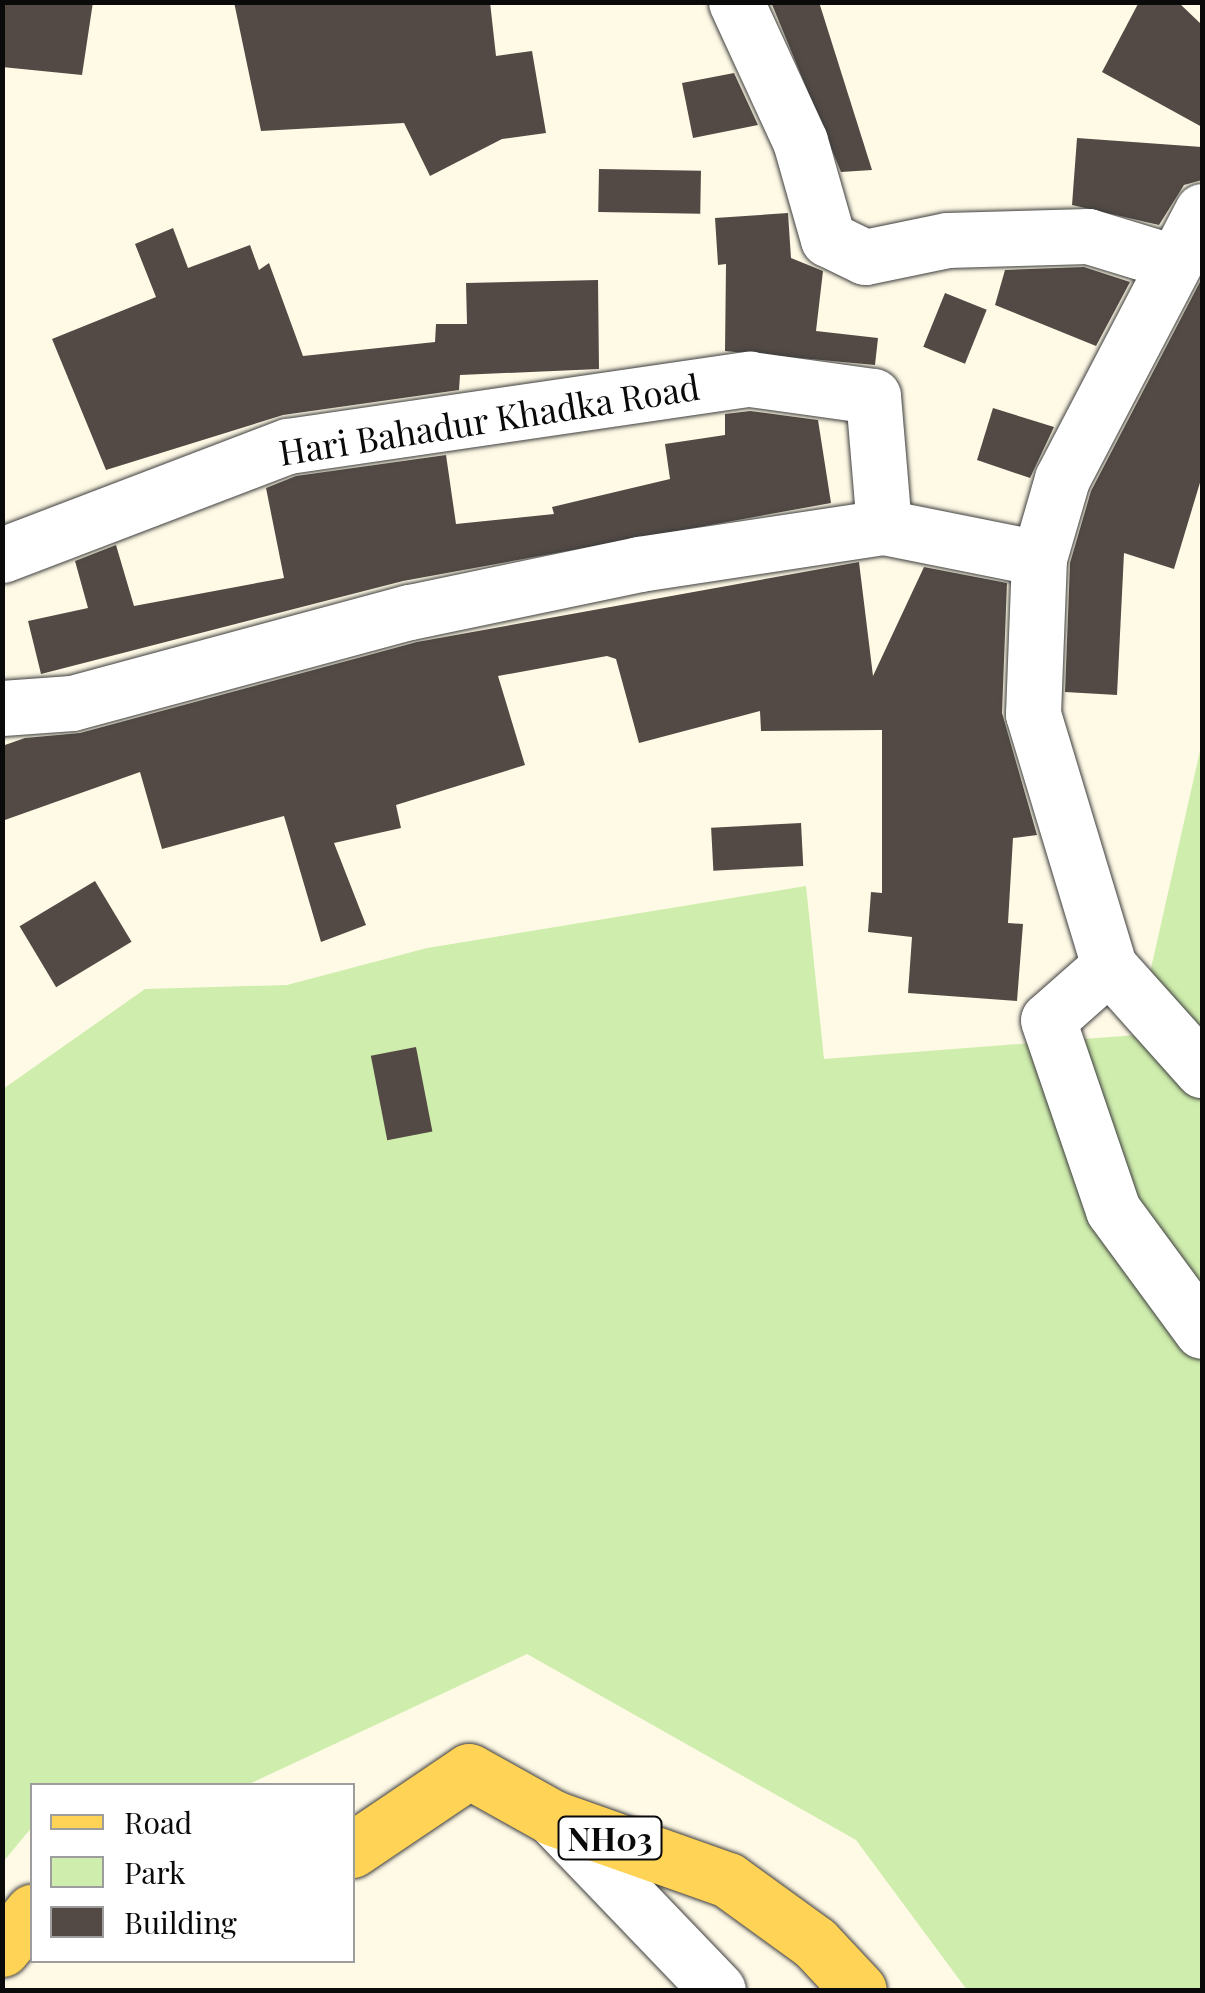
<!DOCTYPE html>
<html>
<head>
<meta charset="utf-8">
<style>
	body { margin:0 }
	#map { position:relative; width:1205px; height:1993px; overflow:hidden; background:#fffae6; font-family:"Playfair Display",serif }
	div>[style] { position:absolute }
	.green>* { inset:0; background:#cfedad }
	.building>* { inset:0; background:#534a45; transform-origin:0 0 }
	.roads { filter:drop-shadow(0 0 2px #3d3d3d) drop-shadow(0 0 2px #3d3d3d) }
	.minor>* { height:55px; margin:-27.5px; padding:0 27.5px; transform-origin:27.5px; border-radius:27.5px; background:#fff }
	.major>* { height:55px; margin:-27.5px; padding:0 27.5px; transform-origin:27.5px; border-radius:27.5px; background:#ffd356 }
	span { translate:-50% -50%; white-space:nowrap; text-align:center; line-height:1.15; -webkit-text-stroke:10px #fff; paint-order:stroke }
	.shield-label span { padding:2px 8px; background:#fff; border:2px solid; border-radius:8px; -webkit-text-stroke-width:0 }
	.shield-label { font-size:32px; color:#0a0a0a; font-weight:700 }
	.street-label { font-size:35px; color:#0a0a0a }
	.frame { position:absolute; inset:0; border:5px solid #0a0a0a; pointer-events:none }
	.legend { position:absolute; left:30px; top:1783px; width:325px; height:180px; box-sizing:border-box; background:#fff; border:2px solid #9d9d9d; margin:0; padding:12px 18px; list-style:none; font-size:30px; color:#0a0a0a }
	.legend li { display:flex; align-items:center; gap:20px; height:50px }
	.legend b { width:50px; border:2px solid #9d9d9d }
</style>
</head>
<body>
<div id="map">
	<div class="green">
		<div style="clip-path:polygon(1202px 742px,1202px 1990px,967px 1990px,856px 1840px,527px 1654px,247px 1785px,32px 1786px,32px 1827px,3px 1862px,3px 1089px,145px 989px,287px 985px,427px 948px,806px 886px,824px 1059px,1136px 1035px)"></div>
	</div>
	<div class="building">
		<div style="clip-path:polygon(2px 2px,93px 2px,82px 75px,2px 67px)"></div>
		<div style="clip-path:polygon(234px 2px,490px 2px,496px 56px,532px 51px,546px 133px,502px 139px,430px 176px,404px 123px,261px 131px)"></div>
		<div style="clip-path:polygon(771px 2px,819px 2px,872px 170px,841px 172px)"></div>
		<div style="clip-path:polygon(1139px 2px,1178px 2px,1202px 25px,1202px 127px,1102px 72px)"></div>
		<div style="clip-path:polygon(734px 73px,758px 125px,693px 138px,682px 83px)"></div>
		<div style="clip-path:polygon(1077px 138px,1202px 147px,1202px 180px,1184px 185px,1159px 225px,1072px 205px)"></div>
		<div style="left:599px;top:169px;width:102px;height:43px;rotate:1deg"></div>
		<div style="clip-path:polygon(788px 213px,791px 258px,823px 271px,816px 331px,878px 338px,875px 365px,725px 351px,726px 264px,718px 265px,715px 218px)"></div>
		<div style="clip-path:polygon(173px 228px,188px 268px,250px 245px,259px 270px,269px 263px,303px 356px,435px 342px,436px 324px,467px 324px,466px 283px,598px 280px,599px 369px,460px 375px,459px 390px,283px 415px,106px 470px,52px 339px,156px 297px,135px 244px)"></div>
		<div style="clip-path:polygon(1084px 267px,1130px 282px,1096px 346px,995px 305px,1005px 270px)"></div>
		<div style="clip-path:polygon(1202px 278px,1202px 476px,1174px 569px,1124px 553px,1117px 695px,1065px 692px,1070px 563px,1091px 491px)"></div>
		<div style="left:945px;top:293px;width:45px;height:58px;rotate:22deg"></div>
		<div style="clip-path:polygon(993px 408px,1054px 427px,1030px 478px,977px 460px)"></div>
		<div style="clip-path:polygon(750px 411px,818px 420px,831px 503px,403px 581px,41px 674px,28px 621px,88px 608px,75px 561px,116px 545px,134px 606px,284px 578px,266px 488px,296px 476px,446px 455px,456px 524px,554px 514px,552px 507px,670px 479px,665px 444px,725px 435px,725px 414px)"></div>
		<div style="clip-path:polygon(859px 562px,873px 676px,924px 567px,1007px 583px,1002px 713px,1037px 835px,1013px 838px,1008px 923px,1023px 924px,1017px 1001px,908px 993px,912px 937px,868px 932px,871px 892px,882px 893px,882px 730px,761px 731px,760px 711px,639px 743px,616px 659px,607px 656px,498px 676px,525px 765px,396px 805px,401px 828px,334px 843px,366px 925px,321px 942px,284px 816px,162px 849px,140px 772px,2px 821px,2px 746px,25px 738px,80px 733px,417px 642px)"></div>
		<div style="left:801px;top:823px;width:43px;height:90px;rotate:87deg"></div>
		<div style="left:95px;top:881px;width:71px;height:88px;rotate:59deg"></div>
		<div style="left:416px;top:1047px;width:86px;height:46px;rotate:79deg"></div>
	</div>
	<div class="roads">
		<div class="minor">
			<div style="left:736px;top:2px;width:153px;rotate:65.3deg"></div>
			<div style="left:800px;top:141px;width:102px;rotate:74.1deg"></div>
			<div style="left:828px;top:239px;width:41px;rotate:25.9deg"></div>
			<div style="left:865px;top:257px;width:84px;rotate:-11.7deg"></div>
			<div style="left:947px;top:240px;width:141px;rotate:-1.6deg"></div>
			<div style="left:1088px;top:236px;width:89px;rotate:17deg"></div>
			<div style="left:1202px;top:211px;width:302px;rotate:117.6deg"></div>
			<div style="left:1062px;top:479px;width:82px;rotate:106.2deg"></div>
			<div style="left:1039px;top:558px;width:156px;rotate:92.2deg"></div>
			<div style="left:1033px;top:714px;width:263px;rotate:73.2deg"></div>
			<div style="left:1109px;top:966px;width:140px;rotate:48.2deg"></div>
			<div style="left:2px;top:555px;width:306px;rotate:-20.9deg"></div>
			<div style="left:288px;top:446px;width:467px;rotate:-8.3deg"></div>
			<div style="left:750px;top:379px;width:124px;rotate:7.9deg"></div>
			<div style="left:873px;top:396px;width:131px;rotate:85.2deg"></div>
			<div style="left:2px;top:708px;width:70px;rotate:-4.1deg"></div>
			<div style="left:72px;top:703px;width:350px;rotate:-15.1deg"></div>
			<div style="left:410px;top:612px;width:234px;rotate:-11.8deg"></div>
			<div style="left:639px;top:564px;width:248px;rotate:-8.6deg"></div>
			<div style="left:884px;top:527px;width:158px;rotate:11.3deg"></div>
			<div style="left:1109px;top:966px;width:81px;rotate:138.5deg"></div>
			<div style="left:1048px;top:1020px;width:201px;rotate:71.1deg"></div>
			<div style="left:1113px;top:1210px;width:150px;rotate:53.7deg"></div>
			<div style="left:553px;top:1818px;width:238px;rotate:46.2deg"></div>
		</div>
		<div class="major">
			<div style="left:352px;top:1850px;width:141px;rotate:-34deg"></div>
			<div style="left:469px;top:1771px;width:96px;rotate:29.2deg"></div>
			<div style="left:553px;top:1818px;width:186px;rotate:19.5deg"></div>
			<div style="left:728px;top:1880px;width:107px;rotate:35.9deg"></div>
			<div style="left:815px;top:1943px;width:64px;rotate:46.9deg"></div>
			<div style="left:2px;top:1949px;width:48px;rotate:-51deg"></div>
		</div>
	</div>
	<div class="shield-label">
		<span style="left:610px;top:1838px">NH03</span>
	</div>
	<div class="street-label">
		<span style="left:489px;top:419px;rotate:-9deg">Hari Bahadur Khadka Road</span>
	</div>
	<div class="frame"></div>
	<ul class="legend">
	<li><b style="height:12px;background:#ffd356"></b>Road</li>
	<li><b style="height:28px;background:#cfedad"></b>Park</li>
	<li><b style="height:28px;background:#534a45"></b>Building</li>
	</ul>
</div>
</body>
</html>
